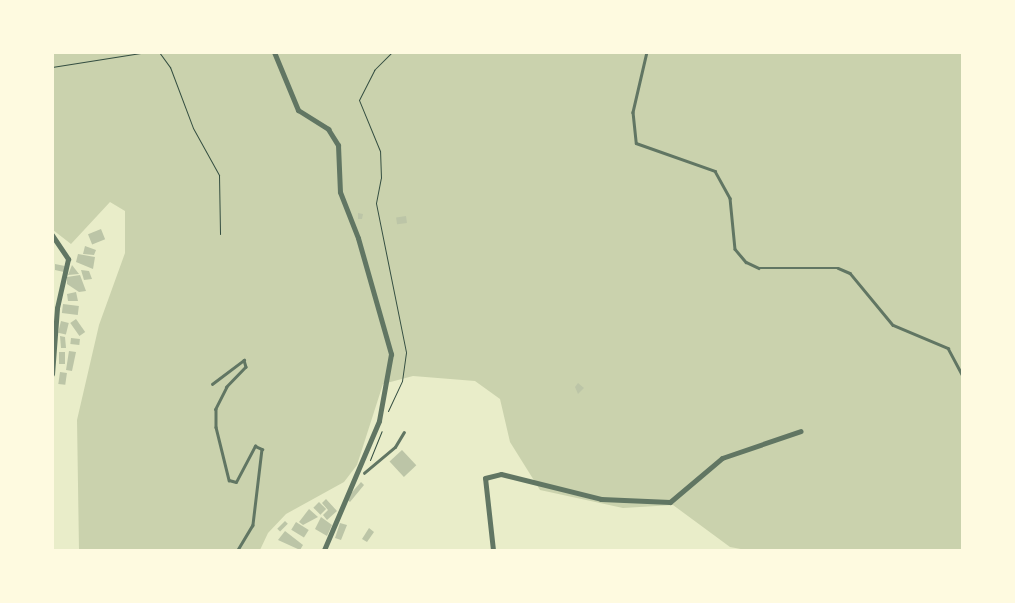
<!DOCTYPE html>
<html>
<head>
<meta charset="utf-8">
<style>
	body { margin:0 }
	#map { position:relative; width:1015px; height:603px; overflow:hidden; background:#e9edc9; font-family:"Fira Sans Condensed",sans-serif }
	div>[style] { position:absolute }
	.green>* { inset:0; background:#cad2ad }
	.building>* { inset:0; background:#bcc5a7; transform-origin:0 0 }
	.path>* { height:1px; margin:-0.5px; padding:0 0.5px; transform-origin:0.5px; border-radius:0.5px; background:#344e41 }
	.service>* { height:2.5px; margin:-1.25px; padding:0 1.25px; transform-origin:1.25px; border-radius:1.25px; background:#617663 }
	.minor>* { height:5px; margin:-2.5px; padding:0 2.5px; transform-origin:2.5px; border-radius:2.5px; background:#617663 }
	span { translate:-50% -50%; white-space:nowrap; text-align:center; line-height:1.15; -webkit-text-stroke:4px #fefae0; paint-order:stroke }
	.frame { position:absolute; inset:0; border:54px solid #fefae0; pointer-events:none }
</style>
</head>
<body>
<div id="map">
	<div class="green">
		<div style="clip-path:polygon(52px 53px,962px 53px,962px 550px,746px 550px,730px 547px,673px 505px,623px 508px,540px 490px,510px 442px,500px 399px,475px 381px,413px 376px,383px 384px,357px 465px,344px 482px,286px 514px,268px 533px,260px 550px,79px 550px,77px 420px,99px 325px,125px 253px,125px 211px,110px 202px,71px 244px,53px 230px)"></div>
	</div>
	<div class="building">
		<div style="clip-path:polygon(358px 213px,363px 214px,362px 219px,358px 219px)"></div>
		<div style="left:406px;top:216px;width:7px;height:10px;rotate:82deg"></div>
		<div style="left:101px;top:229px;width:11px;height:14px;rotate:68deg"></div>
		<div style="clip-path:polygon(85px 246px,96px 250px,94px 255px,83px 254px)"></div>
		<div style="clip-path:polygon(78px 254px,95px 257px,93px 269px,76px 262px)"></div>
		<div style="clip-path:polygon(55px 264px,65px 266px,64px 272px,55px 270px)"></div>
		<div style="clip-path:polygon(72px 265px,79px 274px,68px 275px)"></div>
		<div style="clip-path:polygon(81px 270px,89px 271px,92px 279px,84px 280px)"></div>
		<div style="clip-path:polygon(80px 275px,86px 291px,79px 292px,67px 284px,67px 277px)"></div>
		<div style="clip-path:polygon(76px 292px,78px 301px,68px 301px,67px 294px)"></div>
		<div style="left:63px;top:304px;width:16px;height:9px;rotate:7deg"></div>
		<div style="left:76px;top:319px;width:16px;height:7px;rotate:55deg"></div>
		<div style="left:61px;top:321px;width:8px;height:12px;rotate:14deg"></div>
		<div style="clip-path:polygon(60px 336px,65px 337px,66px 348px,61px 348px)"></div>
		<div style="left:71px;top:338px;width:9px;height:6px;rotate:6deg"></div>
		<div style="clip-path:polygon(69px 351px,76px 352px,72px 371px,66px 370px)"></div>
		<div style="left:59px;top:352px;width:6px;height:12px"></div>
		<div style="left:60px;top:372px;width:7px;height:12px;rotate:8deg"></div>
		<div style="clip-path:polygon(578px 383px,584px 388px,578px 394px,575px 387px)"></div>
		<div style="left:402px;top:450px;width:21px;height:17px;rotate:47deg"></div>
		<div style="clip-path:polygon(361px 482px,364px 485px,350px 502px,346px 499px)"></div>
		<div style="clip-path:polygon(326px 499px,337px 511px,327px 520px,323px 515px,328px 510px,322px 503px)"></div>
		<div style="left:319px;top:502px;width:10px;height:8px;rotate:45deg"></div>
		<div style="clip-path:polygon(309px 509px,318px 517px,303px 525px,299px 522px)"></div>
		<div style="clip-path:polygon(321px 517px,332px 525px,327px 536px,315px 529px)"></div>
		<div style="left:285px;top:521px;width:4px;height:11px;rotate:45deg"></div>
		<div style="left:296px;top:522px;width:15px;height:9px;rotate:32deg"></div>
		<div style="clip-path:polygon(340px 523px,347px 525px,341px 540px,335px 538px)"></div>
		<div style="clip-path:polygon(369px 528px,374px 532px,367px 542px,362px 539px)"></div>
		<div style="clip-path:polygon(285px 531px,303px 545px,300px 550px,278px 540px)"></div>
	</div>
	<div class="path">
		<div style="left:159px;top:52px;width:19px;rotate:54deg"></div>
		<div style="left:170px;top:67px;width:65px;rotate:69.3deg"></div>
		<div style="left:193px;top:128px;width:54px;rotate:61deg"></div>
		<div style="left:219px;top:175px;width:59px;rotate:89deg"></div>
		<div style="left:52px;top:67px;width:96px;rotate:-9deg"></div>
		<div style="left:388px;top:411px;width:33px;rotate:-65deg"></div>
		<div style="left:402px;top:381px;width:29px;rotate:-82deg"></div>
		<div style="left:406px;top:352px;width:152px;rotate:-101.4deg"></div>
		<div style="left:376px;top:203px;width:25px;rotate:-79deg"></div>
		<div style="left:381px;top:178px;width:27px;rotate:-92deg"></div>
		<div style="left:380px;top:151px;width:55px;rotate:-112.4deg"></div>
		<div style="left:359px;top:100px;width:34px;rotate:-63deg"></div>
		<div style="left:374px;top:70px;width:25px;rotate:-45deg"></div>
		<div style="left:370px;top:460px;width:31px;rotate:-68deg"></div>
	</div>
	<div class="service">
		<div style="left:647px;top:52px;width:62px;rotate:103.1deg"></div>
		<div style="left:633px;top:112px;width:31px;rotate:84deg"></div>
		<div style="left:636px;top:143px;width:84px;rotate:19.5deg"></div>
		<div style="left:715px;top:171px;width:31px;rotate:61deg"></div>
		<div style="left:730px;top:198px;width:51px;rotate:84.4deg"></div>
		<div style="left:735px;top:249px;width:17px;rotate:50deg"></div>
		<div style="left:746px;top:262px;width:14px;rotate:25deg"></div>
		<div style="left:759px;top:268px;width:79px"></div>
		<div style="left:838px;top:268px;width:13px;rotate:23deg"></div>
		<div style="left:850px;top:273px;width:67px;rotate:50.4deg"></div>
		<div style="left:893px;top:325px;width:60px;rotate:22.7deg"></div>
		<div style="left:948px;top:348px;width:30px;rotate:62deg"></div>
		<div style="left:212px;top:384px;width:40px;rotate:-37deg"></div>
		<div style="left:244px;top:360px;width:7px;rotate:74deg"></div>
		<div style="left:246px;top:367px;width:28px;rotate:134deg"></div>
		<div style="left:227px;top:387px;width:25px;rotate:117deg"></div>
		<div style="left:216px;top:409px;width:18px;rotate:90deg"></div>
		<div style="left:216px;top:427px;width:55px;rotate:76.2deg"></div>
		<div style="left:229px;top:480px;width:7px;rotate:16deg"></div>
		<div style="left:236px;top:482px;width:41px;rotate:-62.2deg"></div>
		<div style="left:255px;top:446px;width:8px;rotate:23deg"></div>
		<div style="left:262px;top:449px;width:77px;rotate:96.8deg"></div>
		<div style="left:253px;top:525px;width:29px;rotate:121deg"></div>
		<div style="left:364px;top:473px;width:40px;rotate:-40deg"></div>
		<div style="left:395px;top:447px;width:17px;rotate:-59deg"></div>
	</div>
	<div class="minor">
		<div style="left:274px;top:52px;width:63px;rotate:67.5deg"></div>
		<div style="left:298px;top:110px;width:36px;rotate:32deg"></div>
		<div style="left:328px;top:129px;width:19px;rotate:58deg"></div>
		<div style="left:338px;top:145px;width:47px;rotate:87.6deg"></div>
		<div style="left:340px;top:192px;width:49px;rotate:68.6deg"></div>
		<div style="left:358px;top:238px;width:121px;rotate:74.1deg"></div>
		<div style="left:391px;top:354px;width:68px;rotate:100.2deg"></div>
		<div style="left:379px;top:421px;width:140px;rotate:113.1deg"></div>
		<div style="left:52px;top:235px;width:29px;rotate:56deg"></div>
		<div style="left:68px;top:259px;width:50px;rotate:102.7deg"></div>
		<div style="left:57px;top:308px;width:66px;rotate:94.3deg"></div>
		<div style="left:493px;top:550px;width:72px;rotate:-96.3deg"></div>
		<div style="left:485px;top:478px;width:16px;rotate:-14deg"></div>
		<div style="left:501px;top:474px;width:103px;rotate:14deg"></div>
		<div style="left:601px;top:499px;width:69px;rotate:2.5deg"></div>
		<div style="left:670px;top:502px;width:68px;rotate:-40.2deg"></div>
		<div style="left:722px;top:458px;width:83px;rotate:-18.9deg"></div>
	</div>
	<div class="frame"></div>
</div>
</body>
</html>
